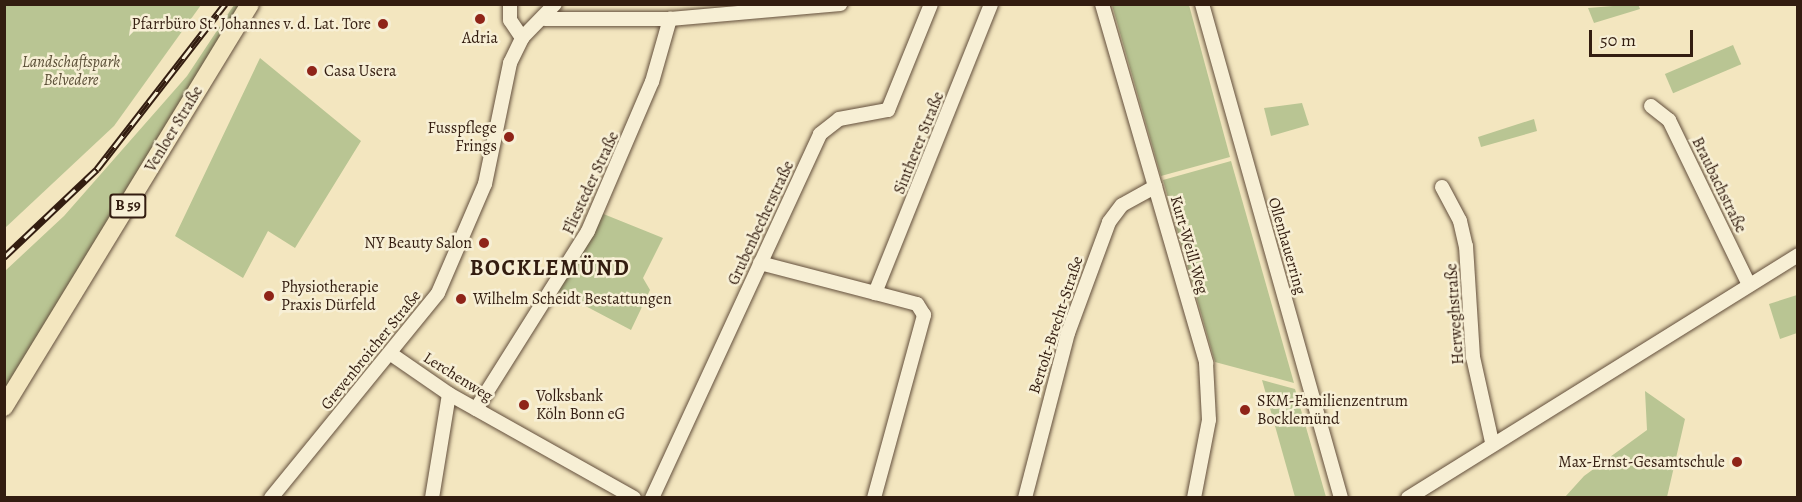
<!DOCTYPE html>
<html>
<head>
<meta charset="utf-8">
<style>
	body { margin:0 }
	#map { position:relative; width:1802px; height:502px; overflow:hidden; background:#f3e6bf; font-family:Alegreya,serif }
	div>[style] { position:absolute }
	.green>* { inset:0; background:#b9c593; transform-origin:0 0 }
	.roads { filter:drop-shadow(0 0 2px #634f3c) drop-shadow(0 0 2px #634f3c) }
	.minor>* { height:14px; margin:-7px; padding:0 7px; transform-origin:7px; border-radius:7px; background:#f7efd5 }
	.major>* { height:18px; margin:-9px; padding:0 9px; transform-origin:9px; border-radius:9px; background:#f3e6bf }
	.rail>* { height:7px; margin-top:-3.5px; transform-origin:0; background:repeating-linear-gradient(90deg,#f7efd5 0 14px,#331d10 0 28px); box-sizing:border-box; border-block:2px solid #331d10 }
	.dots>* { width:16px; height:16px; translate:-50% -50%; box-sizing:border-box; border:3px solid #f7efd5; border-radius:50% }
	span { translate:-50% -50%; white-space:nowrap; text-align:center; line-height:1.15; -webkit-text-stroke:5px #f7efd5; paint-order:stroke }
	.shield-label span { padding:2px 4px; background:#f7efd5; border:2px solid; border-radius:4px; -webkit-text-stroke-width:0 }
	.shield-label { font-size:15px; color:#331d10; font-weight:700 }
	.poi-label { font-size:16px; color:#331d10 }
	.right { translate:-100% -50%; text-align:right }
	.left { translate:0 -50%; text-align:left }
	.park-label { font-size:16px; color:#5b4f37; font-style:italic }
	.street-label { font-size:16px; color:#331d10 }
	.district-label { font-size:22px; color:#331d10; font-weight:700; letter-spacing:1.5px }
	.frame { position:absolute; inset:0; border:6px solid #331d10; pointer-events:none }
	.scale { position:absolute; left:1589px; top:30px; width:104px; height:27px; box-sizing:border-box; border:3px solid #331d10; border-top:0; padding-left:8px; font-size:18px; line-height:21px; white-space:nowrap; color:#331d10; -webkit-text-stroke:4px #f7efd5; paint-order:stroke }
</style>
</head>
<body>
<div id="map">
	<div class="green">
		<div style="clip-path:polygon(5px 4px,201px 5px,114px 126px,5px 228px)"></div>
		<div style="clip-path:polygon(1638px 4px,1640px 9px,1594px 23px,1588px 8px)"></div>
		<div style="clip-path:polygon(234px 5px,243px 5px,5px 391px,5px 271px,64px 216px,187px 76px)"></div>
		<div style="clip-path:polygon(1112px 5px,1189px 5px,1230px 157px,1161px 176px)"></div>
		<div style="left:1733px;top:45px;width:21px;height:74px;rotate:67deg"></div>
		<div style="clip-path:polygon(260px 58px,361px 141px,295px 248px,268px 231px,243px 278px,175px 236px)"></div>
		<div style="clip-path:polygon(1302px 103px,1309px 125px,1271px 136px,1264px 108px)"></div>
		<div style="clip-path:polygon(1534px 119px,1537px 131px,1481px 147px,1478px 137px)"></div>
		<div style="clip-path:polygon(1231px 161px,1294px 383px,1215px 362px,1163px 180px)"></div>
		<div style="clip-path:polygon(601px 213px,663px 238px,643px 278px,650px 290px,631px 330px,557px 291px)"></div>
		<div style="clip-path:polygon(1797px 295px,1797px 333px,1780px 339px,1769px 304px)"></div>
		<div style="clip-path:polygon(1262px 380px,1295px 389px,1326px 497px,1295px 497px)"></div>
		<div style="clip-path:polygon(1645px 391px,1685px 419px,1667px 497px,1565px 497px,1584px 476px,1647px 430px)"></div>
	</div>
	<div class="roads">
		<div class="minor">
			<div style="left:510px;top:4px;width:16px;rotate:90deg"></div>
			<div style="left:510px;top:20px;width:22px;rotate:56deg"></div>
			<div style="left:1102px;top:4px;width:374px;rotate:73.8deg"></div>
			<div style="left:1206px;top:363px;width:57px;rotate:87deg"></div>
			<div style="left:1209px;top:420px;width:79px;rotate:100.9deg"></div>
			<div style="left:1202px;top:4px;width:513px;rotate:74.28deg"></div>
			<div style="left:545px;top:19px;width:125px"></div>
			<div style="left:670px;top:19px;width:171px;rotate:-5deg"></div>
			<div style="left:1651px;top:106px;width:23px;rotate:38deg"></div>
			<div style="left:1669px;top:120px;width:183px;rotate:64.1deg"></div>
			<div style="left:1442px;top:187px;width:38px;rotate:62deg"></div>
			<div style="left:1460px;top:221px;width:26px;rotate:77deg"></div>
			<div style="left:1466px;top:246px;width:111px;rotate:86.4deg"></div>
			<div style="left:1473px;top:357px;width:87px;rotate:77.4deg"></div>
			<div style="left:760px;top:263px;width:119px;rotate:14.6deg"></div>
			<div style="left:391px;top:354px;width:70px;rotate:34.6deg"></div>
			<div style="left:449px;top:394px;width:212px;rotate:29.3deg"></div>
			<div style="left:476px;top:409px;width:210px;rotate:-57.8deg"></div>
			<div style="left:588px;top:231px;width:162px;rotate:-66.8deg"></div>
			<div style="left:652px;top:82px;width:66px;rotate:-74.1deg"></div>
			<div style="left:271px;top:498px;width:264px;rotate:-50.8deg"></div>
			<div style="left:438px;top:293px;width:119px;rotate:-66.7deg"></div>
			<div style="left:485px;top:184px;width:124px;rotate:-78.3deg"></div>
			<div style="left:510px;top:63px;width:28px;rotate:-64deg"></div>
			<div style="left:522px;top:38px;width:47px;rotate:-45.9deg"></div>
			<div style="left:432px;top:498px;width:105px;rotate:-80.7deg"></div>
			<div style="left:652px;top:498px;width:401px;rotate:-65.2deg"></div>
			<div style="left:820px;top:134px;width:24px;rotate:-38deg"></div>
			<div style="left:839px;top:119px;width:50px;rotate:-10.4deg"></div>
			<div style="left:888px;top:110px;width:114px;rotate:-67.9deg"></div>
			<div style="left:874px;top:498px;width:190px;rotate:-74.7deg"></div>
			<div style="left:924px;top:315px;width:13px;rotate:-122deg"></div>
			<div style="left:917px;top:304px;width:43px;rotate:-165.3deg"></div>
			<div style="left:875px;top:293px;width:311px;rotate:-68.1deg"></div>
			<div style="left:1025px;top:498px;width:171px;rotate:-75.4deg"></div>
			<div style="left:1068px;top:333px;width:118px;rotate:-69.7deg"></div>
			<div style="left:1109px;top:222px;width:21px;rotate:-53deg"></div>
			<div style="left:1122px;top:205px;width:38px;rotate:-29deg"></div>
			<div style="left:1408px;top:498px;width:460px;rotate:-31.9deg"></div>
		</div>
		<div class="major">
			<div style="left:4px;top:407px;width:472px;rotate:-58.6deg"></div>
		</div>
	</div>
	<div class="rail">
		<div style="left:4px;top:257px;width:128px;rotate:-43.4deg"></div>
		<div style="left:97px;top:169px;width:209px;rotate:-52.2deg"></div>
	</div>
	<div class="dots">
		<div style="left:480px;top:19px;background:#8f2418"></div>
		<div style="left:383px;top:24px;background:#8f2418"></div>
		<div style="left:312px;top:71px;background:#8f2418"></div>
		<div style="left:509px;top:137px;background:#8f2418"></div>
		<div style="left:484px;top:243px;background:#8f2418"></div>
		<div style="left:269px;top:296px;background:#8f2418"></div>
		<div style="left:461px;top:299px;background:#8f2418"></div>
		<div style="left:524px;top:405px;background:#8f2418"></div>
		<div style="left:1245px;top:410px;background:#8f2418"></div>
		<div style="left:1737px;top:462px;background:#8f2418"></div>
	</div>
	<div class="shield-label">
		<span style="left:128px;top:206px">B 59</span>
	</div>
	<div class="poi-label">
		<span class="right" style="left:371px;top:24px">Pfarrbüro St. Johannes v. d. Lat. Tore</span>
		<span style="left:480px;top:38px">Adria</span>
		<span class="left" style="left:324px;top:71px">Casa Usera</span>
		<span class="right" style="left:497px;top:137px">Fusspflege<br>Frings</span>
		<span class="right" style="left:472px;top:243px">NY Beauty Salon</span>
		<span class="left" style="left:281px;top:296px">Physiotherapie<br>Praxis Dürfeld</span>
		<span class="left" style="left:473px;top:299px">Wilhelm Scheidt Bestattungen</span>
		<span class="left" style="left:536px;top:405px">Volksbank<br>Köln Bonn eG</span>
		<span class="left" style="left:1257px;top:410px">SKM-Familienzentrum<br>Bocklemünd</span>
		<span class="right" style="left:1725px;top:462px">Max-Ernst-Gesamtschule</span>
	</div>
	<div class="park-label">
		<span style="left:71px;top:71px">Landschaftspark<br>Belvedere</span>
	</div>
	<div class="street-label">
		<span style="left:174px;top:129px;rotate:-59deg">Venloer Straße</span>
		<span style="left:919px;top:143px;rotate:-68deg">Sintherer Straße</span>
		<span style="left:591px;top:183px;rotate:-65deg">Fliesteder Straße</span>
		<span style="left:1719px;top:185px;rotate:64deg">Braubachstraße</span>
		<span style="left:761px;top:223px;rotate:-65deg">Grubenbecherstraße</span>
		<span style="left:1189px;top:245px;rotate:74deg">Kurt-Weill-Weg</span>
		<span style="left:1287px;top:246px;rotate:74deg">Ollenhauerring</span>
		<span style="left:1455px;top:314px;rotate:-94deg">Herweghstraße</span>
		<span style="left:1056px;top:325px;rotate:-72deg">Bertolt-Brecht-Straße</span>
		<span style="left:371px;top:350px;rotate:-51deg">Grevenbroicher Straße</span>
		<span style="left:458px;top:377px;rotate:32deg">Lerchenweg</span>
	</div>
	<div class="district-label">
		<span style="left:550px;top:269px">BOCKLEMÜND</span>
	</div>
	<div class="frame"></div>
	<div class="scale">50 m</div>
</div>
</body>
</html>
